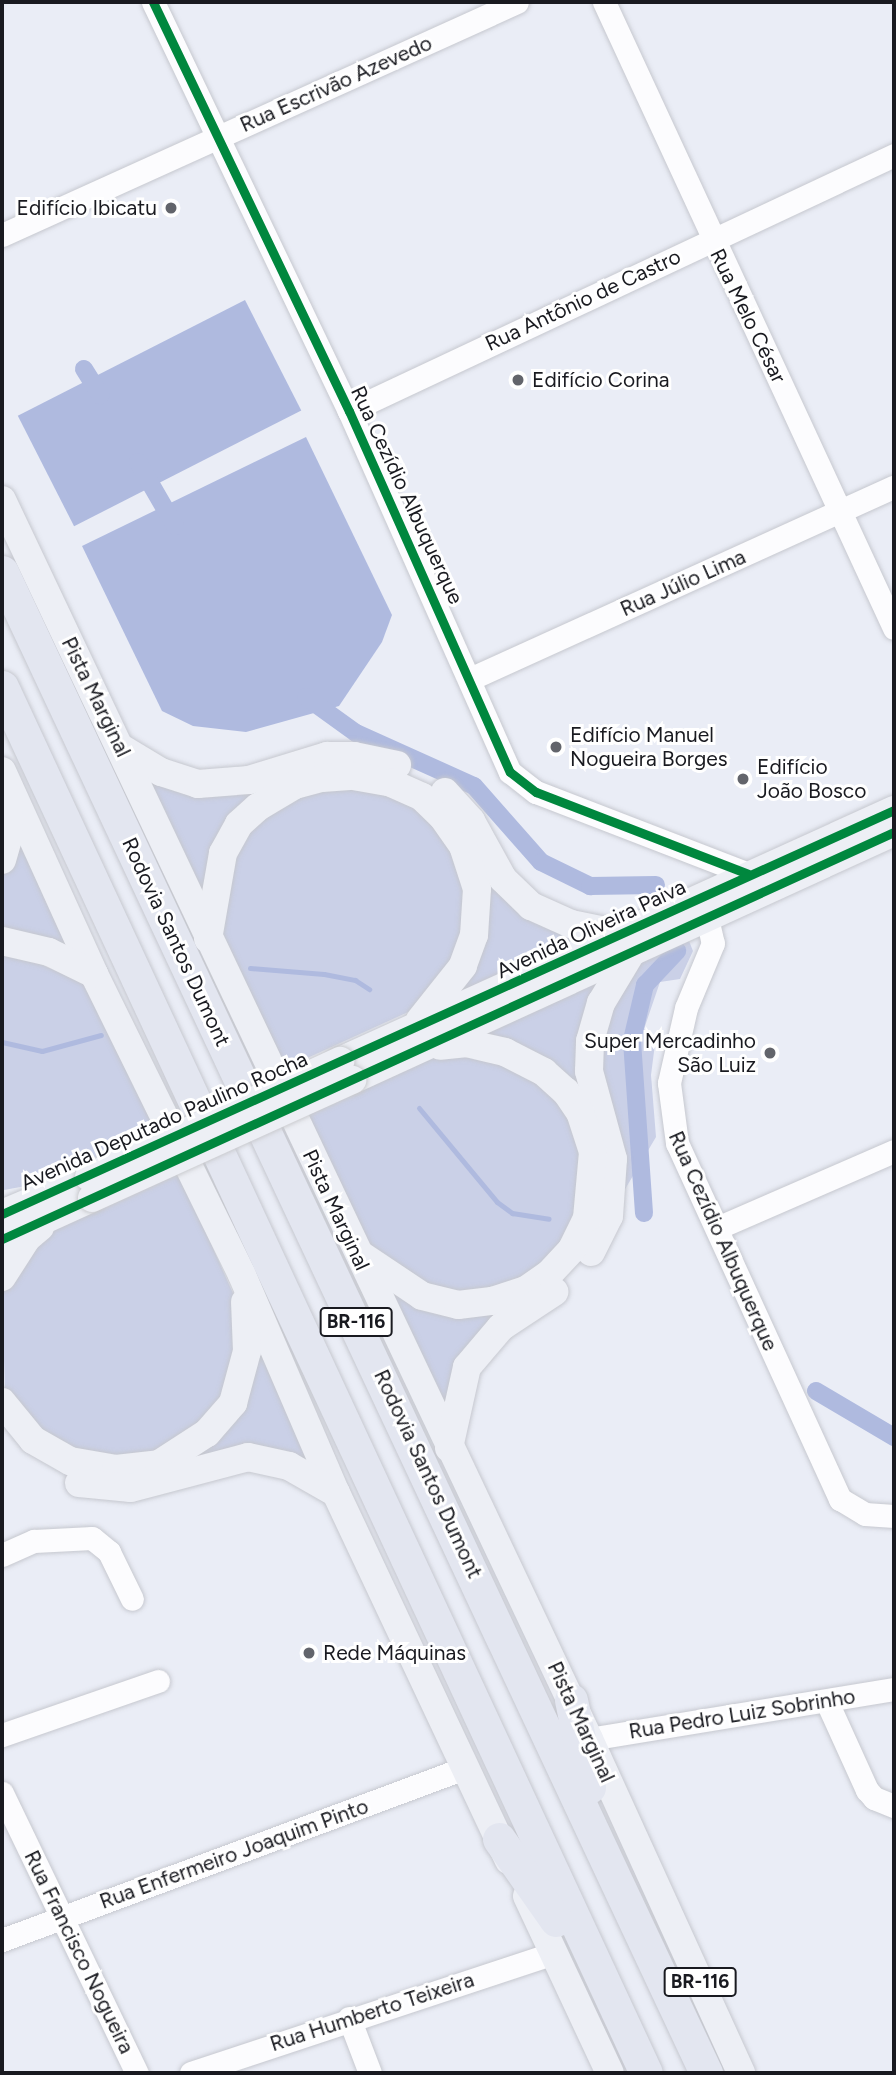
<!DOCTYPE html>
<html>
<head>
<meta charset="utf-8">
<style>
	body { margin:0 }
	#map { position:relative; width:896px; height:2075px; overflow:hidden; background:#eaedf6; font-family:Figtree,sans-serif }
	div>[style] { position:absolute }
	.green>* { inset:0; background:#cad0e7 }
	.water>* { inset:0; background:#afbadf; transform-origin:0 0 }
	.stream>* { height:5px; margin:-2.5px; padding:0 2.5px; transform-origin:2.5px; border-radius:2.5px; background:#afbadf }
	.canal>* { height:18px; margin:-9px; padding:0 9px; transform-origin:9px; border-radius:9px; background:#afbadf }
	.roads { filter:drop-shadow(0 0 2px #c6c8cf) drop-shadow(0 0 2px #c6c8cf) }
	.minor>* { height:23px; margin:-11.5px; padding:0 11.5px; transform-origin:11.5px; border-radius:11.5px; background:#fcfcfe }
	.major>* { height:28px; margin:-14px; padding:0 14px; transform-origin:14px; border-radius:14px; background:#edeff5 }
	.highway>* { height:33px; margin:-16.5px; padding:0 16.5px; transform-origin:16.5px; border-radius:16.5px; background:#e3e6f0 }
	.bridges { filter:drop-shadow(0 0 2px #cacbcf) drop-shadow(0 0 2px #cacbcf) }
	.major-bridge>* { height:28px; margin:-14px; padding:0 14px; transform-origin:14px; border-radius:14px; background:#edeff5 }
	.cycleway>* { height:9px; margin:-4.5px; padding:0 4.5px; transform-origin:4.5px; border-radius:4.5px; background:#00873e }
	.dots>* { width:19px; height:19px; translate:-50% -50%; box-sizing:border-box; border:4px solid #fff; border-radius:50% }
	span { translate:-50% -50%; white-space:nowrap; text-align:center; line-height:1.15; -webkit-text-stroke:6px #fff; paint-order:stroke }
	.shield-label span { padding:2px 5px; background:#fff; border:2px solid; border-radius:5px; -webkit-text-stroke-width:0 }
	.shield-label { font-size:19px; color:#191a20; font-weight:700 }
	.street-label { font-size:21px; color:#191a20 }
	.poi-label { font-size:21px; color:#191a20 }
	.right { translate:-100% -50%; text-align:right }
	.left { translate:0 -50%; text-align:left }
	.frame { position:absolute; inset:0; border:4px solid #191a20; pointer-events:none }
</style>
</head>
<body>
<div id="map">
	<div class="green">
		<div style="clip-path:polygon(333px 761px,378px 765px,430px 789px,465px 826px,496px 884px,525px 912px,568px 932px,590px 935px,451px 997px,473px 963px,483px 923px,483px 882px,474px 851px,460px 827px,427px 794px,392px 774px,337px 764px,275px 783px,244px 806px,223px 831px,207px 866px,202px 907px,135px 763px,167px 783px,210px 791px,256px 786px,307px 764px)"></div>
		<div style="clip-path:polygon(387px 788px,437px 823px,466px 880px,464px 942px,417px 1008px,281px 1070px,223px 951px,217px 914px,230px 850px,291px 792px)"></div>
		<div style="clip-path:polygon(14px 821px,80px 963px,2px 932px,2px 874px)"></div>
		<div style="clip-path:polygon(687px 936px,693px 951px,680px 979px,660px 982px,644px 1029px,655px 1044px,651px 1075px,656px 1137px,621px 1196px,598px 1079px,600px 1023px,643px 960px)"></div>
		<div style="clip-path:polygon(2px 948px,82px 982px,106px 1014px,160px 1126px,42px 1183px,4px 1190px)"></div>
		<div style="clip-path:polygon(610px 972px,590px 1005px,580px 1039px,585px 1090px,606px 1162px,606px 1191px,595px 1230px,564px 1275px,504px 1314px,471px 1345px,456px 1369px,444px 1421px,380px 1283px,407px 1298px,446px 1310px,500px 1306px,531px 1295px,562px 1271px,587px 1236px,602px 1175px,586px 1107px,569px 1085px,543px 1061px,518px 1048px,469px 1036px)"></div>
		<div style="clip-path:polygon(442px 1053px,518px 1064px,574px 1118px,586px 1156px,583px 1207px,546px 1266px,511px 1287px,473px 1295px,433px 1292px,369px 1252px,300px 1115px)"></div>
		<div style="clip-path:polygon(178px 1169px,239px 1307px,230px 1390px,171px 1450px,129px 1461px,87px 1457px,48px 1440px,5px 1393px,2px 1291px,48px 1230px)"></div>
		<div style="clip-path:polygon(257px 1339px,320px 1475px,277px 1453px,237px 1450px,160px 1474px,127px 1481px,99px 1480px,66px 1472px,36px 1456px,2px 1425px,2px 1417px,36px 1450px,84px 1472px,141px 1474px,175px 1463px,203px 1447px,227px 1422px,247px 1389px)"></div>
	</div>
	<div class="water">
		<div style="left:245px;top:300px;width:124px;height:255px;rotate:63deg"></div>
		<div style="clip-path:polygon(306px 437px,392px 615px,382px 642px,339px 706px,246px 732px,193px 726px,162px 711px,82px 546px)"></div>
	</div>
	<div class="stream">
		<div style="left:250px;top:968px;width:74px;rotate:4.6deg"></div>
		<div style="left:324px;top:974px;width:32px;rotate:11deg"></div>
		<div style="left:355px;top:980px;width:17px;rotate:33deg"></div>
		<div style="left:2px;top:1042px;width:41px;rotate:12.7deg"></div>
		<div style="left:42px;top:1051px;width:61px;rotate:-15.2deg"></div>
		<div style="left:419px;top:1108px;width:122px;rotate:50.3deg"></div>
		<div style="left:497px;top:1202px;width:19px;rotate:36deg"></div>
		<div style="left:512px;top:1213px;width:37px;rotate:9deg"></div>
	</div>
	<div class="canal">
		<div style="left:84px;top:369px;width:31px;rotate:58deg"></div>
		<div style="left:138px;top:462px;width:74px;rotate:60deg"></div>
		<div style="left:306px;top:697px;width:62px;rotate:35.8deg"></div>
		<div style="left:356px;top:733px;width:129px;rotate:24.2deg"></div>
		<div style="left:474px;top:786px;width:101px;rotate:48.6deg"></div>
		<div style="left:541px;top:862px;width:55px;rotate:26.1deg"></div>
		<div style="left:590px;top:886px;width:66px;rotate:-0.9deg"></div>
		<div style="left:644px;top:1213px;width:173px;rotate:-94deg"></div>
		<div style="left:632px;top:1040px;width:57px;rotate:-76.7deg"></div>
		<div style="left:645px;top:985px;width:47px;rotate:-46.7deg"></div>
		<div style="left:816px;top:1391px;width:91px;rotate:30.5deg"></div>
	</div>
	<div class="roads">
		<div class="minor">
			<div style="left:153px;top:2px;width:454px;rotate:64.4deg"></div>
			<div style="left:349px;top:411px;width:395px;rotate:66deg"></div>
			<div style="left:510px;top:772px;width:33px;rotate:38deg"></div>
			<div style="left:536px;top:792px;width:227px;rotate:21.1deg"></div>
			<div style="left:604px;top:2px;width:690px;rotate:65.14deg"></div>
			<div style="left:2px;top:235px;width:565px;rotate:-24.34deg"></div>
			<div style="left:349px;top:411px;width:602px;rotate:-25.16deg"></div>
			<div style="left:472px;top:678px;width:463px;rotate:-24.4deg"></div>
			<div style="left:707px;top:918px;width:26px;rotate:77deg"></div>
			<div style="left:713px;top:943px;width:70px;rotate:112.6deg"></div>
			<div style="left:686px;top:1008px;width:77px;rotate:102.8deg"></div>
			<div style="left:669px;top:1083px;width:61px;rotate:82.4deg"></div>
			<div style="left:677px;top:1143px;width:392px;rotate:65.4deg"></div>
			<div style="left:840px;top:1499px;width:29px;rotate:31deg"></div>
			<div style="left:865px;top:1514px;width:29px;rotate:4deg"></div>
			<div style="left:717px;top:1228px;width:193px;rotate:-23.5deg"></div>
			<div style="left:2px;top:1555px;width:35px;rotate:-24deg"></div>
			<div style="left:34px;top:1541px;width:58px;rotate:-3deg"></div>
			<div style="left:92px;top:1538px;width:22px;rotate:39deg"></div>
			<div style="left:109px;top:1552px;width:52px;rotate:63.9deg"></div>
			<div style="left:827px;top:1702px;width:97px;rotate:65.6deg"></div>
			<div style="left:867px;top:1790px;width:11px;rotate:49deg"></div>
			<div style="left:874px;top:1798px;width:22px;rotate:22deg"></div>
			<div style="left:2px;top:1735px;width:165px;rotate:-19.1deg"></div>
			<div style="left:589px;top:1739px;width:309px;rotate:-9.3deg"></div>
			<div style="left:2px;top:1793px;width:311px;rotate:64.3deg"></div>
			<div style="left:2px;top:1940px;width:495px;rotate:-20.4deg"></div>
			<div style="left:349px;top:2018px;width:59px;rotate:69.1deg"></div>
			<div style="left:191px;top:2073px;width:382px;rotate:-18.3deg"></div>
		</div>
		<div class="major">
			<div style="left:2px;top:500px;width:1371px;rotate:64.65deg"></div>
			<div style="left:589px;top:1739px;width:367px;rotate:65.5deg"></div>
			<div style="left:121px;top:748px;width:47px;rotate:31deg"></div>
			<div style="left:161px;top:772px;width:39px;rotate:18deg"></div>
			<div style="left:198px;top:784px;width:51px;rotate:-4.5deg"></div>
			<div style="left:249px;top:780px;width:82px;rotate:-17.1deg"></div>
			<div style="left:327px;top:756px;width:27px"></div>
			<div style="left:354px;top:756px;width:44px;rotate:11.8deg"></div>
			<div style="left:2px;top:771px;width:223px;rotate:65.6deg"></div>
			<div style="left:94px;top:974px;width:335px;rotate:63.8deg"></div>
			<div style="left:242px;top:1275px;width:237px;rotate:66.7deg"></div>
			<div style="left:336px;top:1493px;width:406px;rotate:64.8deg"></div>
			<div style="left:445px;top:792px;width:39px;rotate:48deg"></div>
			<div style="left:471px;top:821px;width:66px;rotate:61.1deg"></div>
			<div style="left:503px;top:879px;width:39px;rotate:44deg"></div>
			<div style="left:531px;top:906px;width:44px;rotate:24.2deg"></div>
			<div style="left:571px;top:924px;width:50px;rotate:11.5deg"></div>
			<div style="left:2px;top:860px;width:26px;rotate:-74deg"></div>
			<div style="left:9px;top:835px;width:40px;rotate:-91.4deg"></div>
			<div style="left:208px;top:939px;width:87px;rotate:-80.1deg"></div>
			<div style="left:223px;top:853px;width:33px;rotate:-61deg"></div>
			<div style="left:239px;top:824px;width:25px;rotate:-42deg"></div>
			<div style="left:258px;top:807px;width:43px;rotate:-30.7deg"></div>
			<div style="left:295px;top:785px;width:28px;rotate:-15deg"></div>
			<div style="left:322px;top:778px;width:31px;rotate:-4deg"></div>
			<div style="left:353px;top:776px;width:39px;rotate:10deg"></div>
			<div style="left:391px;top:783px;width:34px;rotate:24deg"></div>
			<div style="left:422px;top:797px;width:28px;rotate:44deg"></div>
			<div style="left:442px;top:816px;width:37px;rotate:55deg"></div>
			<div style="left:463px;top:846px;width:45px;rotate:72deg"></div>
			<div style="left:477px;top:889px;width:46px;rotate:93.7deg"></div>
			<div style="left:474px;top:935px;width:33px;rotate:110deg"></div>
			<div style="left:463px;top:966px;width:69px;rotate:128.5deg"></div>
			<div style="left:2px;top:941px;width:48px;rotate:13.2deg"></div>
			<div style="left:49px;top:952px;width:50px;rotate:26.1deg"></div>
			<div style="left:340px;top:1061px;width:608px;rotate:-24.37deg"></div>
			<div style="left:352px;top:1080px;width:596px;rotate:-24.59deg"></div>
			<div style="left:2px;top:1214px;width:95px;rotate:-23deg"></div>
			<div style="left:2px;top:1239px;width:99px;rotate:-24.5deg"></div>
			<div style="left:591px;top:1252px;width:40px;rotate:-63.4deg"></div>
			<div style="left:609px;top:1216px;width:57px;rotate:-86deg"></div>
			<div style="left:613px;top:1159px;width:91px;rotate:-105.3deg"></div>
			<div style="left:589px;top:1071px;width:30px;rotate:-88deg"></div>
			<div style="left:590px;top:1041px;width:40px;rotate:-74deg"></div>
			<div style="left:601px;top:1003px;width:58px;rotate:-59deg"></div>
			<div style="left:361px;top:1255px;width:73px;rotate:33.9deg"></div>
			<div style="left:422px;top:1296px;width:37px;rotate:14deg"></div>
			<div style="left:458px;top:1305px;width:34px;rotate:-7deg"></div>
			<div style="left:492px;top:1301px;width:36px;rotate:-18deg"></div>
			<div style="left:526px;top:1290px;width:28px;rotate:-35deg"></div>
			<div style="left:549px;top:1274px;width:34px;rotate:-47deg"></div>
			<div style="left:572px;top:1249px;width:34px;rotate:-64deg"></div>
			<div style="left:587px;top:1218px;width:66px;rotate:-84.8deg"></div>
			<div style="left:593px;top:1152px;width:40px;rotate:-108deg"></div>
			<div style="left:581px;top:1114px;width:27px;rotate:-124deg"></div>
			<div style="left:566px;top:1092px;width:30px;rotate:-138deg"></div>
			<div style="left:544px;top:1072px;width:44px;rotate:-152.9deg"></div>
			<div style="left:505px;top:1052px;width:39px;rotate:-167deg"></div>
			<div style="left:467px;top:1043px;width:27px;rotate:174deg"></div>
			<div style="left:2px;top:1277px;width:46px;rotate:-57.3deg"></div>
			<div style="left:27px;top:1238px;width:17px;rotate:-40deg"></div>
			<div style="left:2px;top:1402px;width:49px;rotate:50.8deg"></div>
			<div style="left:33px;top:1440px;width:43px;rotate:29.6deg"></div>
			<div style="left:70px;top:1461px;width:47px;rotate:9.9deg"></div>
			<div style="left:116px;top:1469px;width:43px;rotate:-6.6deg"></div>
			<div style="left:159px;top:1464px;width:57px;rotate:-32.9deg"></div>
			<div style="left:207px;top:1433px;width:40px;rotate:-49deg"></div>
			<div style="left:233px;top:1403px;width:54px;rotate:-74.9deg"></div>
			<div style="left:247px;top:1351px;width:49px;rotate:-92.3deg"></div>
			<div style="left:449px;top:1448px;width:83px;rotate:-77.5deg"></div>
			<div style="left:467px;top:1367px;width:52px;rotate:-49.6deg"></div>
			<div style="left:501px;top:1327px;width:64px;rotate:-33.4deg"></div>
			<div style="left:79px;top:1483px;width:52px;rotate:5.5deg"></div>
			<div style="left:131px;top:1488px;width:121px;rotate:-14.8deg"></div>
			<div style="left:248px;top:1457px;width:42px;rotate:12.4deg"></div>
			<div style="left:289px;top:1466px;width:54px;rotate:29.9deg"></div>
			<div style="left:527px;top:1896px;width:195px;rotate:64.9deg"></div>
		</div>
		<div class="highway">
			<div style="left:2px;top:572px;width:1658px;rotate:64.87deg"></div>
			<div style="left:2px;top:687px;width:1528px;rotate:65.08deg"></div>
			<div style="left:571px;top:1700px;width:89px;rotate:78.3deg"></div>
			<div style="left:499px;top:1839px;width:99px;rotate:54.9deg"></div>
		</div>
	</div>
	<div class="bridges">
		<div class="major-bridge">
			<div style="left:89px;top:1177px;width:277px;rotate:-24.8deg"></div>
			<div style="left:92px;top:1198px;width:286px;rotate:-24.4deg"></div>
		</div>
	</div>
	<div class="cycleway">
		<div style="left:153px;top:2px;width:454px;rotate:64.4deg"></div>
		<div style="left:349px;top:411px;width:395px;rotate:66deg"></div>
		<div style="left:510px;top:772px;width:33px;rotate:38deg"></div>
		<div style="left:536px;top:792px;width:227px;rotate:21.1deg"></div>
		<div style="left:2px;top:1214px;width:979px;rotate:-24.37deg"></div>
		<div style="left:2px;top:1239px;width:980px;rotate:-24.53deg"></div>
	</div>
	<div class="dots">
		<div style="left:171px;top:208px;background:#62646b"></div>
		<div style="left:518px;top:380px;background:#62646b"></div>
		<div style="left:556px;top:747px;background:#62646b"></div>
		<div style="left:743px;top:779px;background:#62646b"></div>
		<div style="left:770px;top:1053px;background:#62646b"></div>
		<div style="left:309px;top:1653px;background:#62646b"></div>
	</div>
	<div class="shield-label">
		<span style="left:356px;top:1322px">BR-116</span>
		<span style="left:700px;top:1982px">BR-116</span>
	</div>
	<div class="street-label">
		<span style="left:336px;top:84px;rotate:-24deg">Rua Escrivão Azevedo</span>
		<span style="left:583px;top:300px;rotate:-25deg">Rua Antônio de Castro</span>
		<span style="left:748px;top:316px;rotate:64deg">Rua Melo César</span>
		<span style="left:407px;top:495px;rotate:65deg">Rua Cezídio Albuquerque</span>
		<span style="left:683px;top:583px;rotate:-24deg">Rua Júlio Lima</span>
		<span style="left:96px;top:697px;rotate:64deg">Pista Marginal</span>
		<span style="left:591px;top:929px;rotate:-25deg">Avenida Oliveira Paiva</span>
		<span style="left:176px;top:942px;rotate:65deg">Rodovia Santos Dumont</span>
		<span style="left:164px;top:1121px;rotate:-24deg">Avenida Deputado Paulino Rocha</span>
		<span style="left:336px;top:1210px;rotate:65deg">Pista Marginal</span>
		<span style="left:723px;top:1241px;rotate:66deg">Rua Cezídio Albuquerque</span>
		<span style="left:428px;top:1474px;rotate:65deg">Rodovia Santos Dumont</span>
		<span style="left:742px;top:1714px;rotate:-9deg">Rua Pedro Luiz Sobrinho</span>
		<span style="left:581px;top:1722px;rotate:65deg">Pista Marginal</span>
		<span style="left:234px;top:1854px;rotate:-20deg">Rua Enfermeiro Joaquim Pinto</span>
		<span style="left:79px;top:1952px;rotate:64deg">Rua Francisco Nogueira</span>
		<span style="left:372px;top:2012px;rotate:-18deg">Rua Humberto Teixeira</span>
	</div>
	<div class="poi-label">
		<span class="right" style="left:157px;top:208px">Edifício Ibicatu</span>
		<span class="left" style="left:532px;top:380px">Edifício Corina</span>
		<span class="left" style="left:570px;top:747px">Edifício Manuel<br>Nogueira Borges</span>
		<span class="left" style="left:757px;top:779px">Edifício<br>João Bosco</span>
		<span class="right" style="left:756px;top:1053px">Super Mercadinho<br>São Luiz</span>
		<span class="left" style="left:323px;top:1653px">Rede Máquinas</span>
	</div>
	<div class="frame"></div>
</div>
</body>
</html>
